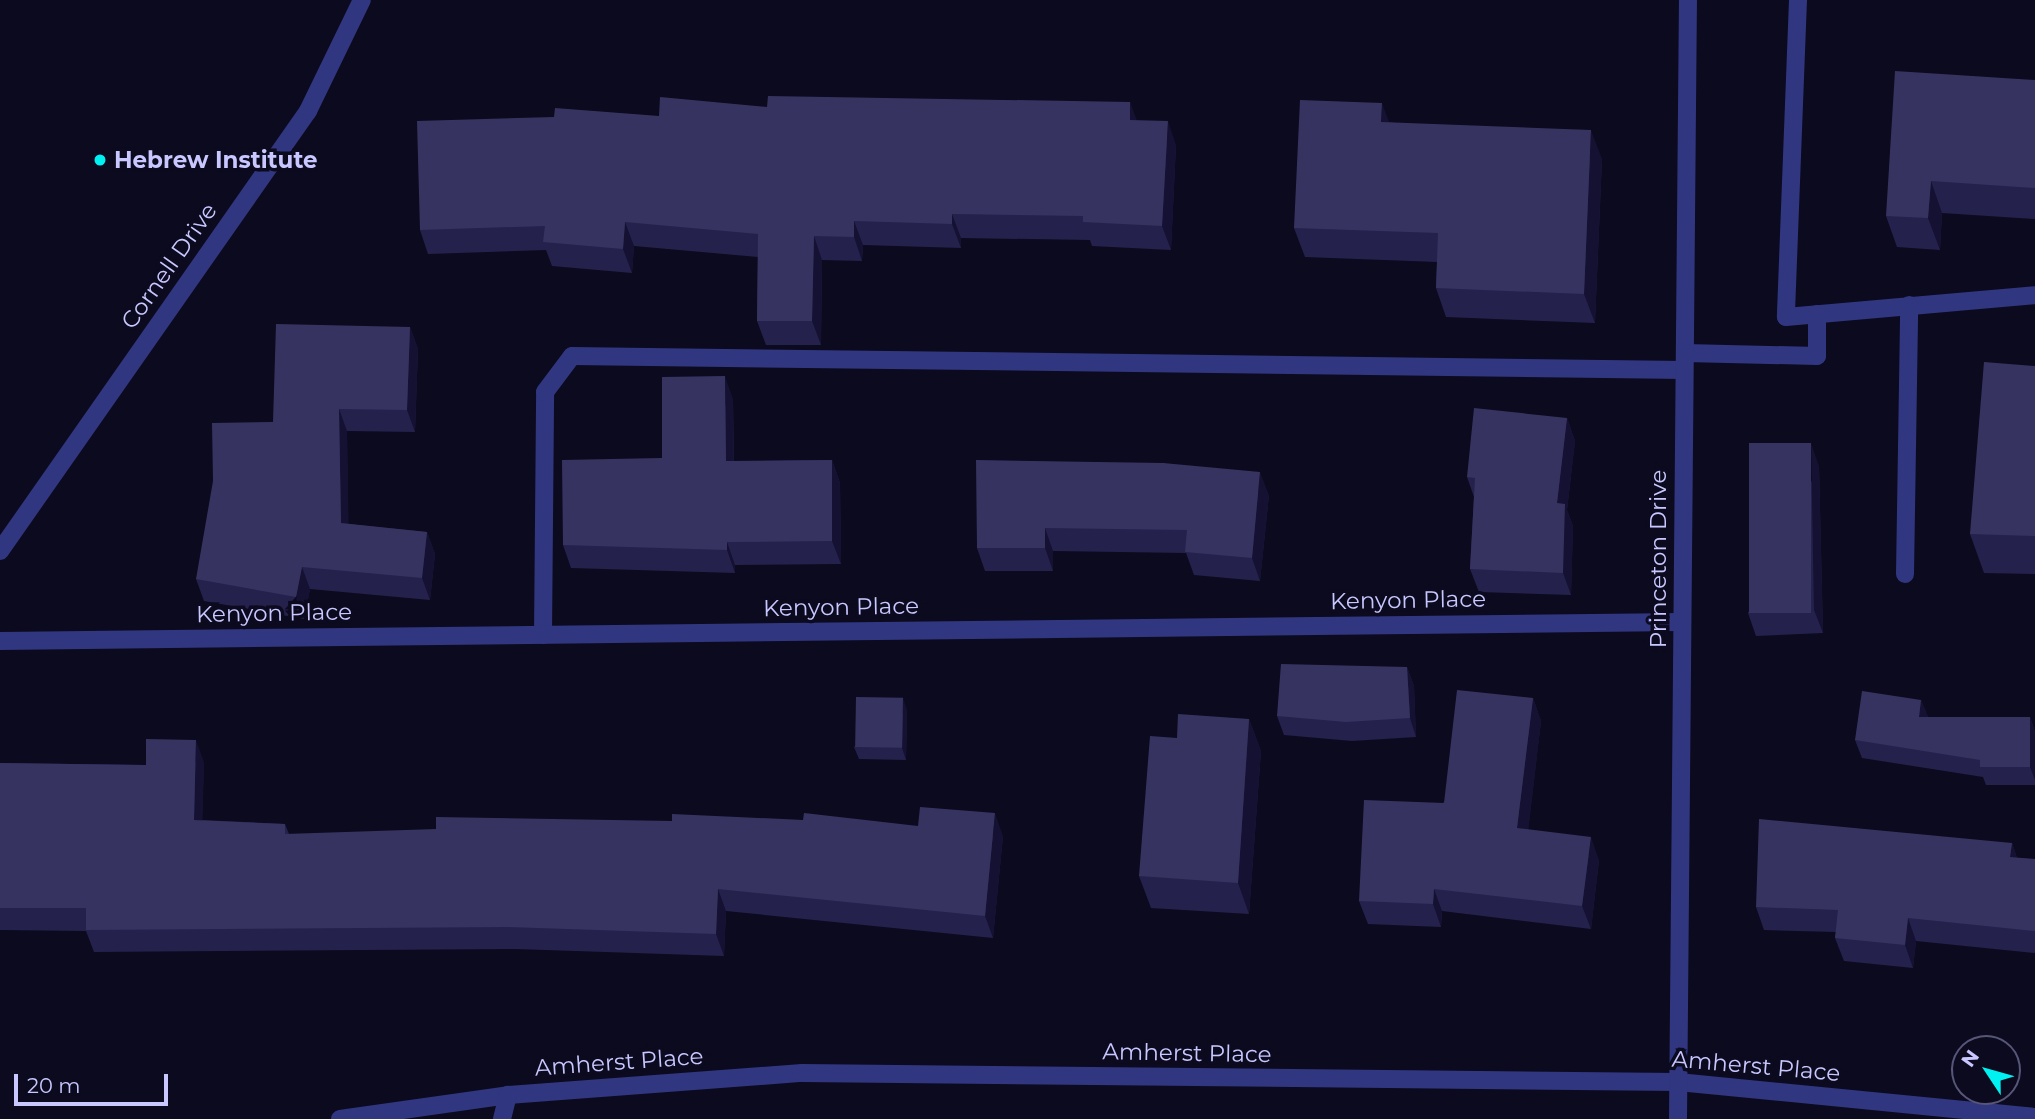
<!DOCTYPE html>
<html>
<head>
<meta charset="utf-8">
<style>
	body { margin:0 }
	#map { position:relative; width:2035px; height:1119px; overflow:hidden; background:#0c0a1e; font-family:Montserrat,sans-serif }
	div>[style] { position:absolute }
	.service>* { height:18px; margin:-9px; padding:0 9px; transform-origin:9px; border-radius:9px; background:#313680 }
	.minor>* { height:18px; margin:-9px; padding:0 9px; transform-origin:9px; border-radius:9px; background:#313680 }
	.tertiary>* { height:18px; margin:-9px; padding:0 9px; transform-origin:9px; border-radius:9px; background:#313680 }
	.wall>* { inset:0; background:#25214d }
	.shaded-wall>* { inset:0; background:#141132 }
	.building>* { inset:0; background:#373360; transform-origin:0 0 }
	.dots>* { width:19px; height:19px; translate:-50% -50%; box-sizing:border-box; border:4px solid #0c0a1e; border-radius:50% }
	span { translate:-50% -50%; white-space:nowrap; text-align:center; line-height:1.15; -webkit-text-stroke:7px #0c0a1e; paint-order:stroke }
	.poi-label { font-size:23px; color:#c8c7ff; font-weight:700 }
	.left { translate:0 -50%; text-align:left }
	.street-label { font-size:23px; color:#c8c7ff }
	.north { position:absolute; left:1951px; top:1035px; width:70px; height:70px; box-sizing:border-box; background:#0c0a1e; border:2px solid #575678; border-radius:50%; rotate:306deg; font-size:19px; font-weight:700; line-height:28px; text-align:center; color:#c8c7ff }
	.north::after { content:''; display:block; margin:auto; width:24px; height:32px; background:#00f1f2; clip-path:polygon(50% 0,100% 100%,50% 72%,0 100%) }
	.scale { position:absolute; left:14px; top:1074px; width:154px; height:32px; box-sizing:border-box; border:4px solid #c8c7ff; border-top:0; padding-left:9px; font-size:21px; line-height:24px; white-space:nowrap; color:#c8c7ff; -webkit-text-stroke:5px #0c0a1e; paint-order:stroke }
</style>
</head>
<body>
<div id="map">
	<div class="service">
		<div style="left:1798px;top:0;width:317px;rotate:92.2deg"></div>
		<div style="left:1786px;top:317px;width:250px;rotate:-5deg"></div>
		<div style="left:1685px;top:353px;width:132px;rotate:1.3deg"></div>
		<div style="left:1817px;top:356px;width:42px;rotate:-90deg"></div>
		<div style="left:1905px;top:574px;width:269px;rotate:-89.1deg"></div>
		<div style="left:543px;top:635px;width:243px;rotate:-89.5deg"></div>
		<div style="left:545px;top:392px;width:45px;rotate:-53.1deg"></div>
		<div style="left:572px;top:356px;width:1112px;rotate:0.72deg"></div>
	</div>
	<div class="minor">
		<div style="left:0;top:641px;width:1682px;rotate:-0.65deg"></div>
		<div style="left:340px;top:1119px;width:170px;rotate:-8.1deg"></div>
		<div style="left:508px;top:1095px;width:295px;rotate:-4.3deg"></div>
		<div style="left:802px;top:1073px;width:876px;rotate:0.59deg"></div>
		<div style="left:1678px;top:1082px;width:359px;rotate:5.6deg"></div>
		<div style="left:502px;top:1119px;width:25px;rotate:-76deg"></div>
		<div style="left:1678px;top:1119px;width:1119px;rotate:-89.49deg"></div>
	</div>
	<div class="tertiary">
		<div style="left:0;top:551px;width:537px;rotate:-55.01deg"></div>
		<div style="left:308px;top:111px;width:123px;rotate:-64.1deg"></div>
	</div>
	<div class="wall">
		<div style="clip-path:polygon(2035px 80px,2035px 219px,1942px 213px,1940px 250px,1897px 247px,1886px 216px)"></div>
		<div style="clip-path:polygon(1130px 102px,1136px 120px,1176px 145px,1171px 250px,1092px 246px,1090px 240px,961px 238px,961px 248px,863px 245px,862px 261px,822px 260px,821px 345px,766px 345px,757px 321px,758px 257px,634px 246px,632px 273px,552px 266px,546px 250px,428px 254px,420px 230px,659px 116px,767px 107px)"></div>
		<div style="clip-path:polygon(1389px 122px,1602px 159px,1595px 323px,1446px 317px,1436px 288px,1437px 262px,1305px 257px,1294px 228px)"></div>
		<div style="clip-path:polygon(410px 327px,418px 349px,415px 432px,347px 431px,348px 524px,427px 532px,435px 554px,430px 600px,310px 589px,304px 619px,204px 601px,196px 579px,273px 422px)"></div>
		<div style="clip-path:polygon(2035px 366px,2035px 574px,1984px 573px,1970px 534px)"></div>
		<div style="clip-path:polygon(733px 399px,734px 461px,832px 460px,840px 483px,841px 564px,735px 565px,735px 573px,571px 568px,563px 545px)"></div>
		<div style="clip-path:polygon(1567px 418px,1575px 441px,1567px 510px,1573px 526px,1571px 595px,1479px 592px,1470px 569px,1474px 497px,1467px 477px)"></div>
		<div style="clip-path:polygon(1163px 463px,1269px 495px,1260px 581px,1194px 575px,1186px 553px,1053px 551px,1053px 571px,985px 571px,977px 548px)"></div>
		<div style="clip-path:polygon(1819px 466px,1823px 633px,1756px 636px,1748px 613px)"></div>
		<div style="clip-path:polygon(1407px 667px,1414px 686px,1416px 737px,1352px 741px,1284px 735px,1277px 716px)"></div>
		<div style="clip-path:polygon(1533px 698px,1541px 721px,1528px 830px,1599px 860px,1591px 929px,1442px 911px,1441px 927px,1368px 924px,1359px 901px)"></div>
		<div style="clip-path:polygon(1921px 700px,1928px 717px,2030px 717px,2035px 732px,2035px 785px,1986px 785px,1983px 777px,1862px 758px,1855px 740px)"></div>
		<div style="clip-path:polygon(907px 710px,906px 760px,859px 759px,854px 747px)"></div>
		<div style="clip-path:polygon(1249px 719px,1261px 751px,1249px 914px,1151px 908px,1139px 876px,1177px 738px)"></div>
		<div style="clip-path:polygon(204px 762px,202px 820px,285px 824px,289px 834px,1003px 836px,993px 938px,726px 911px,724px 956px,516px 949px,94px 952px,86px 931px,0 930px,0 763px,146px 765px)"></div>
		<div style="clip-path:polygon(2012px 843px,2017px 858px,2035px 859px,2035px 953px,1916px 941px,1913px 968px,1844px 961px,1835px 938px,1836px 932px,1764px 930px,1756px 907px)"></div>
	</div>
	<div class="shaded-wall">
		<div style="clip-path:polygon(1130px 102px,1139px 126px,1130px 120px)"></div>
		<div style="clip-path:polygon(1382px 103px,1393px 132px,1381px 122px)"></div>
		<div style="clip-path:polygon(1168px 121px,1176px 145px,1171px 250px,1162px 226px)"></div>
		<div style="clip-path:polygon(1591px 130px,1602px 159px,1595px 323px,1584px 294px)"></div>
		<div style="clip-path:polygon(1931px 181px,1942px 213px,1940px 250px,1928px 218px)"></div>
		<div style="clip-path:polygon(952px 214px,961px 238px,961px 248px,952px 224px)"></div>
		<div style="clip-path:polygon(854px 221px,863px 245px,862px 261px,854px 237px)"></div>
		<div style="clip-path:polygon(625px 222px,634px 246px,632px 273px,623px 249px)"></div>
		<div style="clip-path:polygon(814px 236px,822px 260px,821px 345px,812px 321px)"></div>
		<div style="clip-path:polygon(410px 327px,418px 349px,415px 432px,407px 410px)"></div>
		<div style="clip-path:polygon(725px 376px,733px 399px,734px 484px,726px 461px)"></div>
		<div style="clip-path:polygon(339px 409px,347px 431px,349px 545px,341px 523px)"></div>
		<div style="clip-path:polygon(1567px 418px,1575px 441px,1567px 510px,1573px 526px,1571px 595px,1563px 573px,1557px 503px)"></div>
		<div style="clip-path:polygon(1811px 443px,1819px 466px,1823px 633px,1814px 610px)"></div>
		<div style="clip-path:polygon(832px 460px,840px 483px,841px 564px,832px 541px)"></div>
		<div style="clip-path:polygon(1260px 472px,1269px 495px,1260px 581px,1252px 558px)"></div>
		<div style="clip-path:polygon(1045px 528px,1053px 551px,1053px 571px,1045px 548px)"></div>
		<div style="clip-path:polygon(427px 532px,435px 554px,430px 600px,422px 578px)"></div>
		<div style="clip-path:polygon(727px 542px,735px 565px,735px 573px,727px 550px)"></div>
		<div style="clip-path:polygon(302px 567px,310px 589px,304px 619px,296px 597px)"></div>
		<div style="clip-path:polygon(1407px 667px,1414px 686px,1416px 737px,1410px 718px)"></div>
		<div style="clip-path:polygon(903px 698px,907px 710px,906px 760px,902px 748px)"></div>
		<div style="clip-path:polygon(1533px 698px,1541px 721px,1526px 851px,1517px 828px)"></div>
		<div style="clip-path:polygon(1921px 700px,1928px 717px,1919px 717px)"></div>
		<div style="clip-path:polygon(2030px 717px,2035px 732px,2035px 780px,2030px 767px)"></div>
		<div style="clip-path:polygon(1249px 719px,1261px 751px,1249px 914px,1238px 883px)"></div>
		<div style="clip-path:polygon(196px 740px,204px 762px,202px 842px,194px 820px)"></div>
		<div style="clip-path:polygon(995px 813px,1003px 836px,993px 938px,985px 916px)"></div>
		<div style="clip-path:polygon(1591px 837px,1599px 860px,1591px 929px,1582px 906px)"></div>
		<div style="clip-path:polygon(2012px 843px,2020px 866px,2010px 857px)"></div>
		<div style="clip-path:polygon(718px 889px,726px 911px,724px 956px,716px 934px)"></div>
		<div style="clip-path:polygon(1434px 889px,1442px 911px,1441px 927px,1433px 904px)"></div>
		<div style="clip-path:polygon(1908px 918px,1916px 941px,1913px 968px,1905px 945px)"></div>
	</div>
	<div class="building">
		<div style="clip-path:polygon(1895px 71px,2035px 80px,2035px 188px,1931px 181px,1928px 218px,1886px 216px)"></div>
		<div style="clip-path:polygon(768px 96px,1130px 102px,1130px 120px,1168px 121px,1162px 226px,1083px 222px,1083px 216px,952px 214px,952px 224px,854px 221px,854px 237px,814px 236px,812px 321px,757px 321px,758px 234px,625px 222px,623px 249px,543px 242px,545px 226px,420px 230px,417px 121px,554px 117px,555px 108px,659px 116px,660px 97px,767px 107px)"></div>
		<div style="clip-path:polygon(1300px 100px,1382px 103px,1381px 122px,1591px 130px,1584px 294px,1436px 288px,1438px 233px,1294px 228px)"></div>
		<div style="clip-path:polygon(276px 324px,410px 327px,407px 410px,339px 409px,341px 523px,427px 532px,422px 578px,302px 567px,296px 597px,196px 579px,213px 481px,212px 423px,273px 422px)"></div>
		<div style="clip-path:polygon(1984px 362px,2035px 366px,2035px 536px,1970px 534px)"></div>
		<div style="clip-path:polygon(725px 376px,726px 461px,832px 460px,832px 541px,727px 542px,727px 550px,563px 545px,562px 460px,662px 458px,662px 377px)"></div>
		<div style="clip-path:polygon(1474px 408px,1567px 418px,1557px 503px,1565px 504px,1563px 573px,1470px 569px,1475px 478px,1467px 477px)"></div>
		<div style="left:1749px;top:443px;width:62px;height:170px"></div>
		<div style="clip-path:polygon(976px 460px,1163px 463px,1260px 472px,1252px 558px,1185px 552px,1187px 530px,1045px 528px,1045px 548px,977px 548px)"></div>
		<div style="clip-path:polygon(1281px 664px,1407px 667px,1410px 718px,1346px 722px,1277px 716px)"></div>
		<div style="clip-path:polygon(1457px 690px,1533px 698px,1517px 828px,1591px 837px,1582px 906px,1434px 889px,1433px 904px,1359px 901px,1364px 800px,1444px 803px)"></div>
		<div style="clip-path:polygon(1862px 691px,1921px 700px,1919px 717px,2030px 717px,2030px 767px,1980px 767px,1980px 760px,1855px 740px)"></div>
		<div style="left:856px;top:697px;width:47px;height:50px;rotate:1deg"></div>
		<div style="clip-path:polygon(1178px 714px,1249px 719px,1238px 883px,1139px 876px,1150px 736px,1177px 738px)"></div>
		<div style="clip-path:polygon(146px 739px,196px 740px,194px 820px,285px 824px,285px 834px,436px 829px,436px 817px,672px 821px,672px 814px,803px 820px,804px 813px,918px 826px,920px 807px,995px 813px,985px 916px,718px 889px,716px 934px,508px 927px,86px 930px,86px 908px,0 908px,0 763px,146px 765px)"></div>
		<div style="clip-path:polygon(1759px 819px,2012px 843px,2010px 857px,2035px 859px,2035px 931px,1908px 918px,1905px 945px,1835px 938px,1838px 910px,1756px 907px)"></div>
	</div>
	<div class="dots">
		<div style="left:100px;top:160px;background:#00f1f2"></div>
	</div>
	<div class="poi-label">
		<span class="left" style="left:114px;top:160px">Hebrew Institute</span>
	</div>
	<div class="street-label">
		<span style="left:169px;top:266px;rotate:-55deg">Cornell Drive</span>
		<span style="left:1658px;top:559px;rotate:-90deg">Princeton Drive</span>
		<span style="left:1408px;top:600px;rotate:-1deg">Kenyon Place</span>
		<span style="left:841px;top:607px;rotate:-1deg">Kenyon Place</span>
		<span style="left:274px;top:613px;rotate:-1deg">Kenyon Place</span>
		<span style="left:1187px;top:1053px;rotate:1deg">Amherst Place</span>
		<span style="left:619px;top:1062px;rotate:-4deg">Amherst Place</span>
		<span style="left:1756px;top:1066px;rotate:5deg">Amherst Place</span>
	</div>
	<div class="north">N</div>
	<div class="scale">20 m</div>
</div>
</body>
</html>
